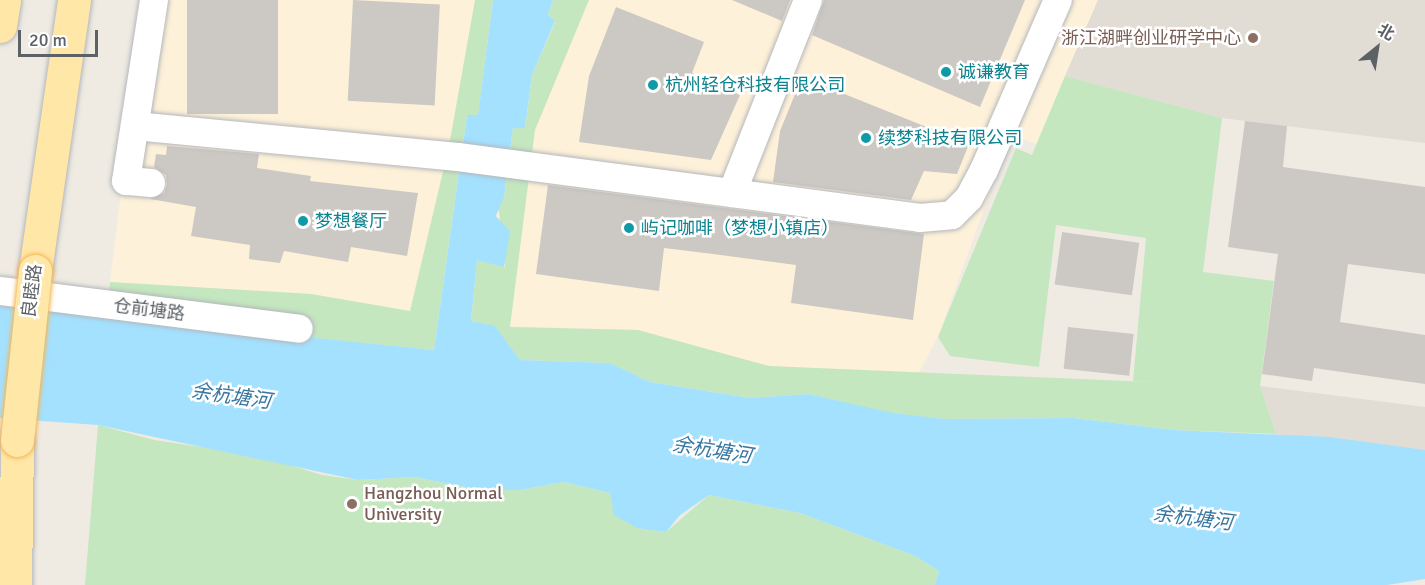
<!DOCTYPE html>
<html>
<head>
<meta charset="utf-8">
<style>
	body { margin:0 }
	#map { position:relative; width:1425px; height:585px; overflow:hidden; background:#efebe3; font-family:Signika,"Noto Sans SC",sans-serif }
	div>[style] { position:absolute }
	.commercial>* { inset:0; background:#fef1d9 }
	.education>* { inset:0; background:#e1dcd4 }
	.green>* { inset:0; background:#c4e7bf }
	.water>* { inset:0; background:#a3e1ff }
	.building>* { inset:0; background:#ccc8c3; transform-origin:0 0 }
	.roads { filter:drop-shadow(0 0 2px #b4b7bb) drop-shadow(0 0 2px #b4b7bb) }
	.minor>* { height:28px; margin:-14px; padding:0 14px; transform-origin:14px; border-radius:14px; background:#fff }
	.major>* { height:33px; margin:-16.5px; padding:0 16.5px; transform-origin:16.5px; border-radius:16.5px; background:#ffe7a8 }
	.bridges { filter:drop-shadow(0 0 2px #f4b657) drop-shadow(0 0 2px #f4b657) }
	.major-bridge>* { height:33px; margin:-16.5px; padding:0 16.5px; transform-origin:16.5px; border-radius:16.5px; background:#ffe7a8 }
	.dots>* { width:16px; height:16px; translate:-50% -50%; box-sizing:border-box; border:3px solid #fff; border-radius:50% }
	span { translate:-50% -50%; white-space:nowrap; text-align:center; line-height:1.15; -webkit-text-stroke:5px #fff; paint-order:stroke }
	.education-label { font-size:18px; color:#785e54 }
	.right { translate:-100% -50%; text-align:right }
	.left { translate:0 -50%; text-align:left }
	.culture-label { font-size:18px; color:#0d838f }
	.street-label { font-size:18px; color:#5c6165 }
	.water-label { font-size:20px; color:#3877a2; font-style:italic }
	.north { position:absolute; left:1347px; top:18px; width:60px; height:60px; -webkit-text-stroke:4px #fff; paint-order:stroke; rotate:30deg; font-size:16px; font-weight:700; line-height:24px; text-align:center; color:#5c6165 }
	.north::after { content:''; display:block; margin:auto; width:21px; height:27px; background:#5c6165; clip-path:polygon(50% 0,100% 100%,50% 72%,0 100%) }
	.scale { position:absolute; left:18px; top:30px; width:80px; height:27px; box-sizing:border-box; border:3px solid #5c6165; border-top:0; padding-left:8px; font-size:18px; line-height:21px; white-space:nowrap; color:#5c6165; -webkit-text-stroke:4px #fff; paint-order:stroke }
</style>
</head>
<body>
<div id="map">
	<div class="commercial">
		<div style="clip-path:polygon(145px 0,1098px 0,1036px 144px,1011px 134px,938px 337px,918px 374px,769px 366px,638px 330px,495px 326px,311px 294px,110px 282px)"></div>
	</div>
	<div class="education">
		<div style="clip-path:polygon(1098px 0,1425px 0,1425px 143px,1222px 118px,1065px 76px)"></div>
		<div style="clip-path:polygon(1260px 386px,1425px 407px,1425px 450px,1276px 434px)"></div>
	</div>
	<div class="green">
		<div style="clip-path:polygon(475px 0,493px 0,478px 116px,467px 115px,434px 350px,107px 318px,110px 282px,311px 294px,410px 311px,449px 146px)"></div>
		<div style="clip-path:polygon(553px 0,589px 0,535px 130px,510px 327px,638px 330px,769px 366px,1175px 383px,1133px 381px,1146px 238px,1056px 225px,1039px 367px,950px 356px,938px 337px,1016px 148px,1032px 155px,1065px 76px,1222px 118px,1203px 272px,1274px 281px,1260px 386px,1276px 434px,1173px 430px,1074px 418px,945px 419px,893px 414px,808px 394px,750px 398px,650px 382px,610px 363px,520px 360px,495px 327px,471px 321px,477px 259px,505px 267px,498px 203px,504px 197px,513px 127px,525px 128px,532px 75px,555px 22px,548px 15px)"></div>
		<div style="clip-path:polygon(98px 425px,154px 440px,256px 455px,322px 475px,358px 480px,414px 477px,482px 490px,519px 490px,564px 482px,610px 493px,637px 528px,666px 532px,709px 495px,800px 513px,915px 556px,939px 571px,935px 585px,85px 585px)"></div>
	</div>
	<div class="water">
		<div style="clip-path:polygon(493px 0,553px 0,548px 15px,555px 21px,532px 75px,525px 128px,513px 128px,504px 197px,496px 216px,510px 231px,504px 267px,477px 260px,471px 321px,495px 326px,520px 360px,610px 363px,650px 382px,750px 398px,808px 394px,893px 413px,945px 419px,1074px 418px,1173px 430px,1329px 437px,1425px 450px,1425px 579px,1387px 585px,935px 585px,939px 571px,915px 556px,800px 513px,709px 495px,680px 515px,666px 532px,637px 528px,614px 515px,610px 493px,564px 482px,519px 490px,482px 490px,414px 477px,358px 480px,98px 425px,0 418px,0 306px,434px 350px,467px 115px,478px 115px)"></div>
	</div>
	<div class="building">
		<div style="left:187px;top:0;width:91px;height:114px"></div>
		<div style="left:353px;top:0;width:87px;height:101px;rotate:3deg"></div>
		<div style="clip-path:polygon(732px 0,790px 0,782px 21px)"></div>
		<div style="clip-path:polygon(824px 0,1025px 0,980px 107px,812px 35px)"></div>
		<div style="clip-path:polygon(616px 7px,704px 42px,692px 73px,740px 95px,711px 160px,579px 142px,589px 76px)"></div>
		<div style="clip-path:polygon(802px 77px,969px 144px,957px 174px,924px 171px,911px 200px,773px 182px,780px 131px)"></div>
		<div style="clip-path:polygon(1245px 121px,1287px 126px,1283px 167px,1425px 187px,1425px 274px,1348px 264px,1340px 322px,1425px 335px,1425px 384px,1314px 368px,1312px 381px,1262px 374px,1278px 254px,1228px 247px)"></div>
		<div style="clip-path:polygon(167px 146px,259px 154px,257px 168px,311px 176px,310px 181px,418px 193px,407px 256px,351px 247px,348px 262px,284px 251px,280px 263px,249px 259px,250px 245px,191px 236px,196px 207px,150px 199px,164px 193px,167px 185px,166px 175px,154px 167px,156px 154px,166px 155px)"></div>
		<div style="clip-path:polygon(548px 185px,924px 234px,913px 320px,791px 303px,796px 265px,713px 254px,664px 248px,659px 291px,536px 274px)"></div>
		<div style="left:1062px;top:232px;width:78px;height:53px;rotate:8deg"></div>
		<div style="left:1068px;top:327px;width:66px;height:42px;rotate:6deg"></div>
	</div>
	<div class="roads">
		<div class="minor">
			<div style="left:135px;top:126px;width:324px;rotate:5.5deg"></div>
			<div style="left:458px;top:157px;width:466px;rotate:7.5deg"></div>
			<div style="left:920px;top:218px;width:32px;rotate:-5deg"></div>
			<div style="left:952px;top:215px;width:24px;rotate:-45deg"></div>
			<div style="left:969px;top:198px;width:32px;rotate:-62deg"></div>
			<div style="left:984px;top:170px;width:185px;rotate:-66.5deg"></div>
			<div style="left:151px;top:183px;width:25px;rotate:-175deg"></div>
			<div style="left:126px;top:181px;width:183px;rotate:-81.2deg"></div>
			<div style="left:732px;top:193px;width:207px;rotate:-68.5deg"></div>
			<div style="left:0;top:291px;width:301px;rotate:7.2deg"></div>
		</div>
		<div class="major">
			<div style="left:0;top:26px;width:26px;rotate:-81deg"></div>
			<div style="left:35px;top:271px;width:274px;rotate:-81.8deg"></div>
			<div style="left:15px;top:585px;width:145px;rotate:-89.2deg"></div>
		</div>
	</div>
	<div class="bridges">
		<div class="major-bridge">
			<div style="left:17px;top:440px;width:170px;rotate:-83.9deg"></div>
		</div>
	</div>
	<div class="dots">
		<div style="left:1253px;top:38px;background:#8d6e63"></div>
		<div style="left:946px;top:72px;background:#0f9aa8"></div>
		<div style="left:653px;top:85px;background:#0f9aa8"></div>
		<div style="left:866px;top:138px;background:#0f9aa8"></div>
		<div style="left:303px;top:221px;background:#0f9aa8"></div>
		<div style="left:629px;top:228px;background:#0f9aa8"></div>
		<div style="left:352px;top:504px;background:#8d6e63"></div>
	</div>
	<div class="education-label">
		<span class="right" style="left:1241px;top:38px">浙江湖畔创业研学中心</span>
		<span class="left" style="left:364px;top:504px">Hangzhou Normal<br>University</span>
	</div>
	<div class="culture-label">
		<span class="left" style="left:958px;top:72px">诚谦教育</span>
		<span class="left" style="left:665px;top:85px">杭州轻仓科技有限公司</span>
		<span class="left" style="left:878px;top:138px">续梦科技有限公司</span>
		<span class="left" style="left:315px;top:221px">梦想餐厅</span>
		<span class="left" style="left:641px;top:228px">屿记咖啡（梦想小镇店）</span>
	</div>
	<div class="street-label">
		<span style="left:32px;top:291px;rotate:-83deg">良睦路</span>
		<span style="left:149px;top:310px;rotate:7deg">仓前塘路</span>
	</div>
	<div class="water-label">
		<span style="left:231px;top:396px;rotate:8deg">余杭塘河</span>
		<span style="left:712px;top:450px;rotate:9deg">余杭塘河</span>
		<span style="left:1193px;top:518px;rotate:7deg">余杭塘河</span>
	</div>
	<div class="north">北</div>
	<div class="scale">20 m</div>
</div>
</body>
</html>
